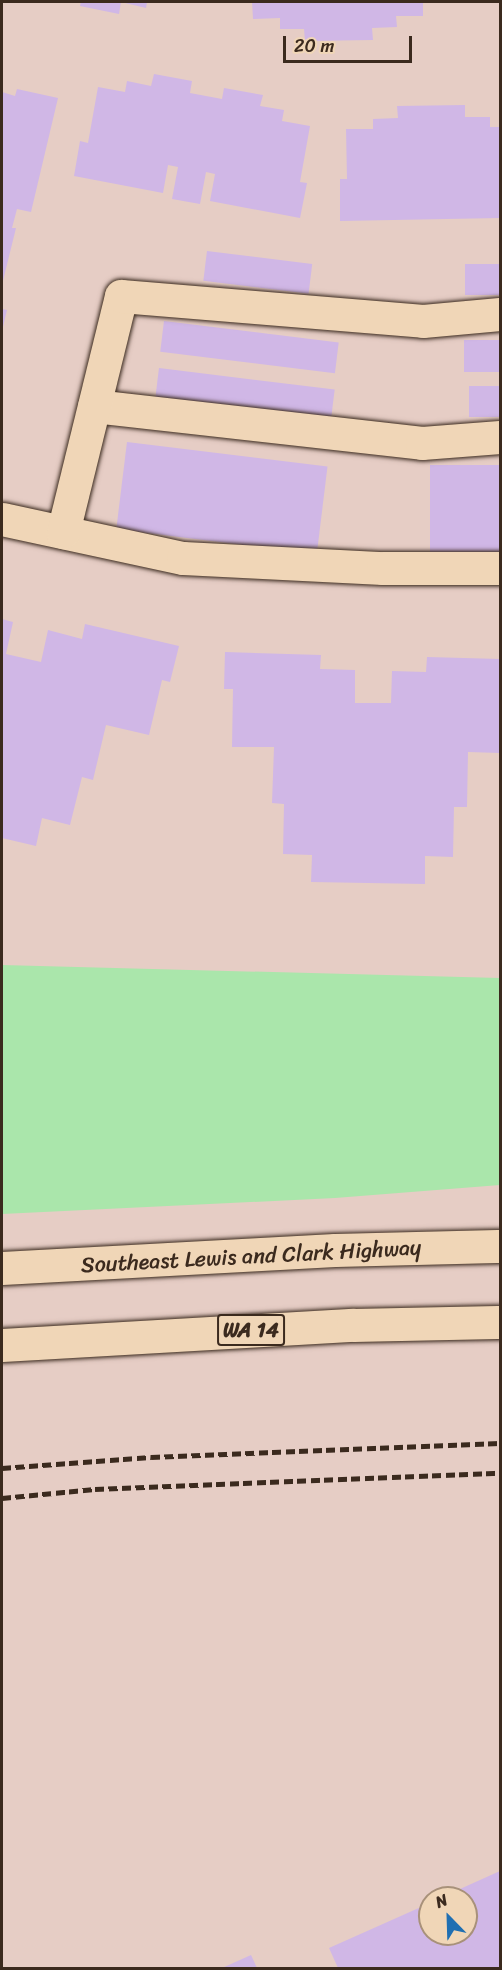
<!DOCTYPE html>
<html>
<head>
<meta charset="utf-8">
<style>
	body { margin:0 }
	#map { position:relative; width:502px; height:1970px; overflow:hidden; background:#e6cdc5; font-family:Sriracha,sans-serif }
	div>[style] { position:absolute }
	.green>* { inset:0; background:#aae6ab }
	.building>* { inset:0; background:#d0b7e6; transform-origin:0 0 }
	.roads { filter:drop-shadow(0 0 2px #3b2a1e) drop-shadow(0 0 2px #3b2a1e) }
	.minor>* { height:33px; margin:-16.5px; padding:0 16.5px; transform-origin:16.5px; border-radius:16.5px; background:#f0d6b7 }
	.highway>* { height:33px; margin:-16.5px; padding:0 16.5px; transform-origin:16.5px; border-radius:16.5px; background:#f0d6b7 }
	.rail>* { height:4.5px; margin-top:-2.25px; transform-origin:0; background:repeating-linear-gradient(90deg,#3b2a1e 0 9px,transparent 0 13.5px) }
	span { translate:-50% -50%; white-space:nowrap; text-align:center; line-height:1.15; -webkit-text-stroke:5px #f0d6b7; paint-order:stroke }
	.shield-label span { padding:2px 4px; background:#f0d6b7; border:2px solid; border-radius:4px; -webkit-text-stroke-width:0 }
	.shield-label { font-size:21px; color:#3b2a1e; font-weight:700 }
	.street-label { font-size:22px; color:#3b2a1e }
	.frame { position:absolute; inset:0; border:3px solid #3b2a1e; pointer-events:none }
	.north { position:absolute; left:418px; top:1886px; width:60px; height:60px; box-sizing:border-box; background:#f0d6b7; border:2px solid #a8917a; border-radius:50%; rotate:337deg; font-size:16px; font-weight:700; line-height:24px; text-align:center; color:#3b2a1e }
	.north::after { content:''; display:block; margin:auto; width:21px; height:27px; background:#1f6fb2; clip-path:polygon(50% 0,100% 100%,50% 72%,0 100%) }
	.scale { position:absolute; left:283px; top:36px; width:129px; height:27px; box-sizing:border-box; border:3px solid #3b2a1e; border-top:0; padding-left:8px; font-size:18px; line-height:21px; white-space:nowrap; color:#3b2a1e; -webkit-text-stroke:4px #f0d6b7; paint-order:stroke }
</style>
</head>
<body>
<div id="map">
	<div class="green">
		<div style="clip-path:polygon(2px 965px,500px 978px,500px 1185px,335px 1198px,2px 1214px)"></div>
	</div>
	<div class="building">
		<div style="clip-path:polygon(81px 2px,121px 2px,119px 14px,80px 6px)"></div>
		<div style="clip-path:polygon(121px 2px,147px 2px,146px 8px)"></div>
		<div style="clip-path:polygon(252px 2px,423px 2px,423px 16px,396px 16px,397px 27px,372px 28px,373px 40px,305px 41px,304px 29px,280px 29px,280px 18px,253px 19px)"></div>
		<div style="clip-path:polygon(154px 74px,192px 81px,190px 93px,222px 99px,224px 88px,263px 95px,260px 106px,284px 110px,282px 121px,310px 126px,300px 182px,307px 183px,300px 218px,210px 201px,215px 174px,206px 172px,200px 204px,172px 199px,178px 167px,168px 165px,163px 193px,74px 176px,80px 141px,88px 143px,98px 87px,125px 92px,127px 81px,151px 86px)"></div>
		<div style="clip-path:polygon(17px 89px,58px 98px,31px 212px,17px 209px,12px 228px,16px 228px,2px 285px,2px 92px,15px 96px)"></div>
		<div style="clip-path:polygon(465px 105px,465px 117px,490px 117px,490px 127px,500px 127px,500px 218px,340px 221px,340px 179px,347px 179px,346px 129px,373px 129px,373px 119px,398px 118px,397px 106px)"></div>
		<div style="left:207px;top:251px;width:106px;height:30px;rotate:7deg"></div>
		<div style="left:500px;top:264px;width:31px;height:35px;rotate:90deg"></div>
		<div style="clip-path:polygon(2px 309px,7px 310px,2px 331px)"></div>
		<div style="left:164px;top:321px;width:176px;height:31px;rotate:7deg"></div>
		<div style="left:500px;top:340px;width:32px;height:36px;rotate:90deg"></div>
		<div style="left:159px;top:368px;width:177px;height:30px;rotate:7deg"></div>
		<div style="left:500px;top:386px;width:31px;height:31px;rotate:90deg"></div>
		<div style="left:127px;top:442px;width:202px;height:88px;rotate:7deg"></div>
		<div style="left:500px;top:465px;width:88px;height:70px;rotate:90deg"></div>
		<div style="clip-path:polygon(2px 619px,13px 622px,6px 654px,41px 662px,48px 630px,82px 639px,85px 624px,179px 646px,170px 682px,162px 680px,149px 735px,106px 725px,93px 780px,82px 777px,70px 825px,42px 818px,36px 846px,2px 838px)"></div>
		<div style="clip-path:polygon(225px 652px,321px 655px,320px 669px,355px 670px,355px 703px,391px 703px,392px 671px,426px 672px,427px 657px,500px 659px,500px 753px,468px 752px,467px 807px,454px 807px,453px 857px,425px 856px,425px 884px,311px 882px,312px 855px,283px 854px,284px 804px,272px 803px,274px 747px,232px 747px,233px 689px,224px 689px)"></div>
		<div style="clip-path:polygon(500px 1871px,500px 1968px,338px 1968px,329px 1948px,430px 1903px,430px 1934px,466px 1934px,466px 1898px,440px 1898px)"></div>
		<div style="clip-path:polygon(251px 1955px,257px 1968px,222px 1968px)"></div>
	</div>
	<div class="roads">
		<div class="minor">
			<div style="left:94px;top:406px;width:330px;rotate:6.4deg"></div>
			<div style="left:422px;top:443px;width:78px;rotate:-4.4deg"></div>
			<div style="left:2px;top:519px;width:185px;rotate:12.2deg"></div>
			<div style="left:183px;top:558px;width:200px;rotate:2.9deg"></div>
			<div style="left:383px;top:568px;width:117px"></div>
			<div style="left:63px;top:532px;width:243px;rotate:-76.2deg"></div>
			<div style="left:121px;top:296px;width:303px;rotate:4.7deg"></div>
			<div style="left:423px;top:321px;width:77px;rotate:-5.2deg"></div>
		</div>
		<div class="highway">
			<div style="left:2px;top:1268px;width:333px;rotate:-3.1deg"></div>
			<div style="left:335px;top:1250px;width:165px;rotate:-1.4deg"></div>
			<div style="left:2px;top:1345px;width:352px;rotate:-3.3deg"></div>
			<div style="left:353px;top:1325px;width:147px;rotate:-1.2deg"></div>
		</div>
	</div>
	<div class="rail">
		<div style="left:2px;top:1468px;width:149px;rotate:-4.2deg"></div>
		<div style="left:151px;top:1457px;width:349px;rotate:-2.3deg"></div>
		<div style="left:2px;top:1498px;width:93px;rotate:-5.5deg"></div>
		<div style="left:95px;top:1489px;width:405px;rotate:-2.3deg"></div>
	</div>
	<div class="shield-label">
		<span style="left:251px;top:1330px">WA 14</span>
	</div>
	<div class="street-label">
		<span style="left:251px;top:1256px;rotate:-3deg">Southeast Lewis and Clark Highway</span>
	</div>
	<div class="frame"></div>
	<div class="north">N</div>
	<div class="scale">20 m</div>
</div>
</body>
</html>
